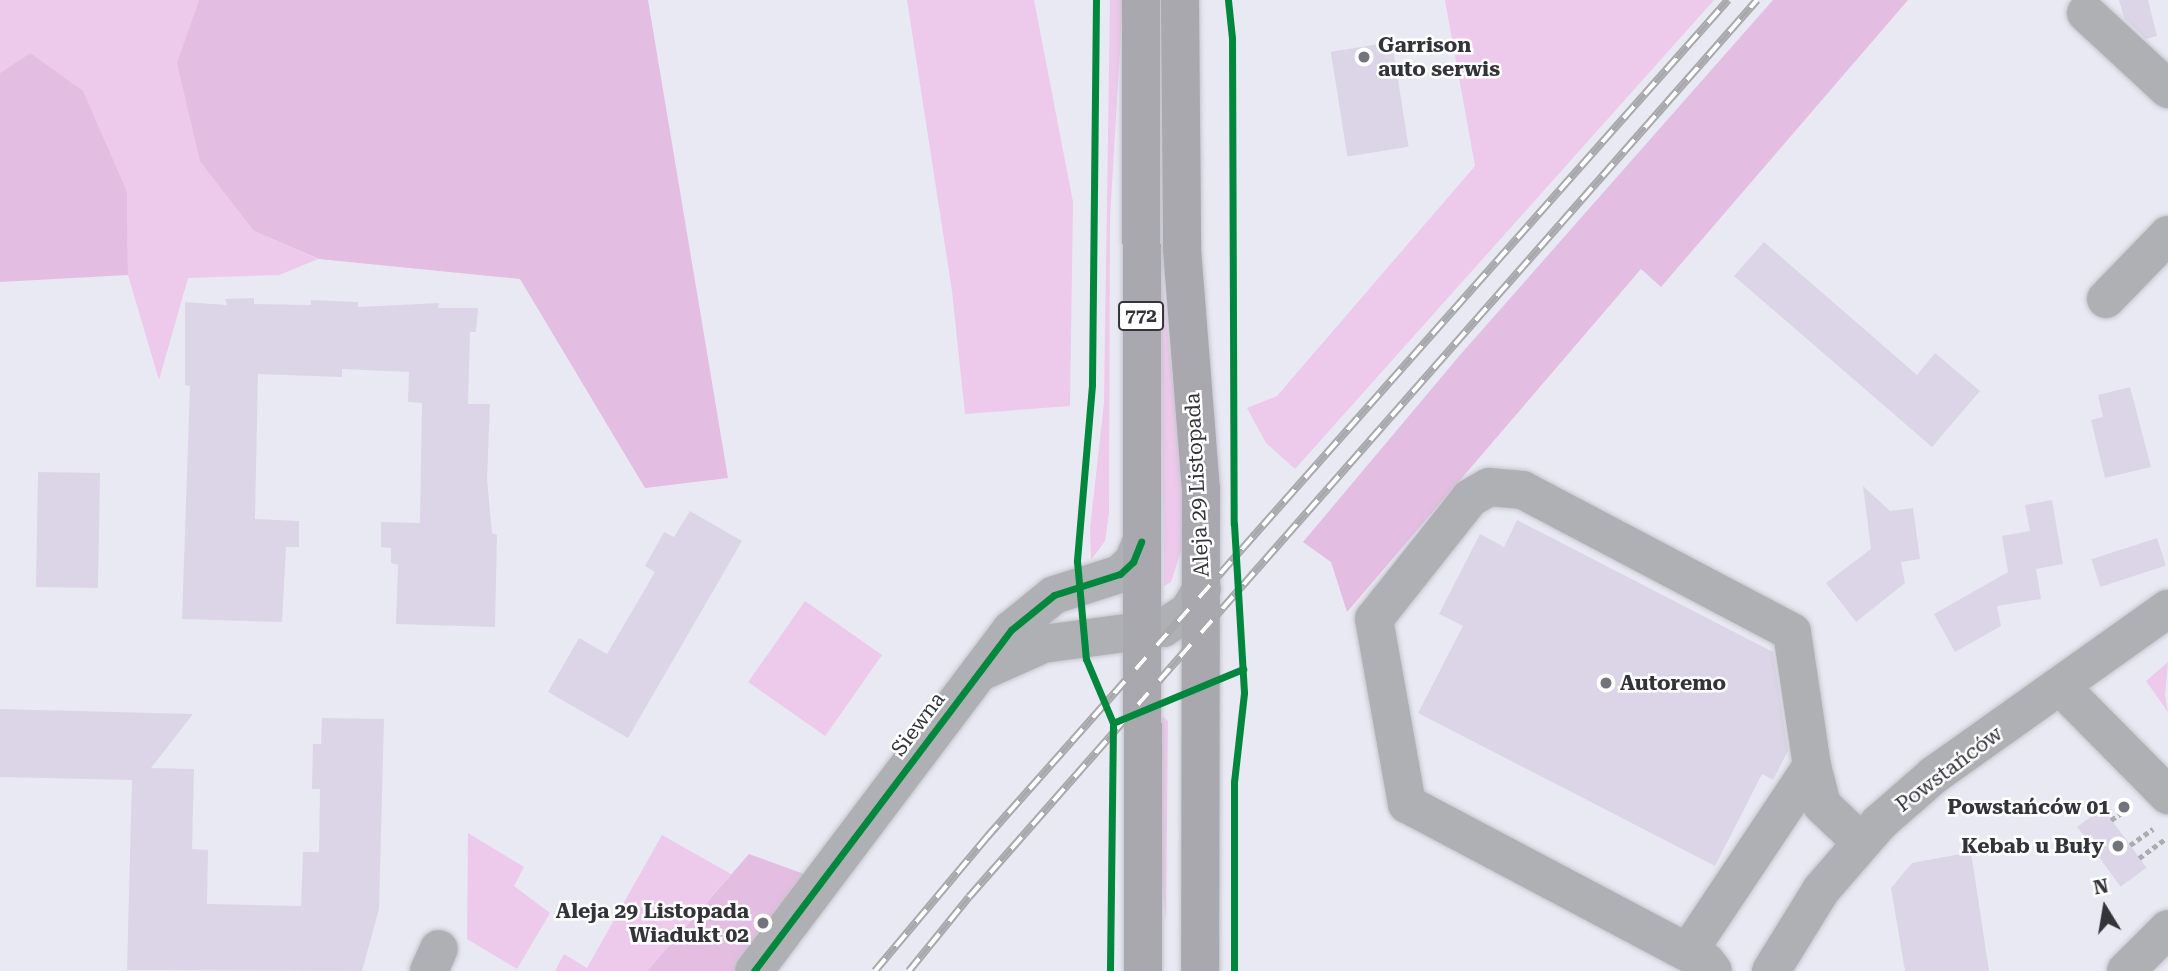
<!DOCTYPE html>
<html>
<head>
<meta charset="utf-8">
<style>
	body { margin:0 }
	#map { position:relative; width:2168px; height:971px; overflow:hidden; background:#e9e9f3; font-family:"Roboto Serif",serif }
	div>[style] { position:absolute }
	.green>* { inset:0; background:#edc9eb; transform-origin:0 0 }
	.forest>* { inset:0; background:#e4bde2 }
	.building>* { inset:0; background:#dcd5e7; transform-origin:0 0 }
	.path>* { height:4.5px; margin-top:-2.25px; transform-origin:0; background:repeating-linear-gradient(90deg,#abacb0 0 5px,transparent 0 8.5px) }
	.roads { filter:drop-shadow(0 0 2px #c5c5cd) drop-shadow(0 0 2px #c5c5cd) }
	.minor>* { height:38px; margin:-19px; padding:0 19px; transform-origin:19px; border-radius:19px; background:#afb0b4 }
	.major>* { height:38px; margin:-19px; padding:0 19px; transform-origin:19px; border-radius:19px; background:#a8a8ae }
	.rail>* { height:8px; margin-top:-4px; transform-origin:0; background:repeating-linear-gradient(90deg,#fff 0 16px,#a8a8ad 0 32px); box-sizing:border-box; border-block:2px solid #a8a8ad }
	.cycleway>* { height:7px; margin:-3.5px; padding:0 3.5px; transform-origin:3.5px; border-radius:3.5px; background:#00873e }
	.dots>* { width:19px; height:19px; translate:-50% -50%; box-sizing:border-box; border:4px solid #fff; border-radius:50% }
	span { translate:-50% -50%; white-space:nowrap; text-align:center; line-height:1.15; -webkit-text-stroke:5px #fff; paint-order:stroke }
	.shield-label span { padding:2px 5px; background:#fff; border:2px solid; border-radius:5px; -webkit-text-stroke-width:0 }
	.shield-label { font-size:19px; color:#33333a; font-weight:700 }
	.poi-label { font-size:21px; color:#33333a; font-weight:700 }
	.left { translate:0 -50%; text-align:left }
	.right { translate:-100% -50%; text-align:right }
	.street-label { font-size:21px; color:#33333a }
	.north { position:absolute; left:2070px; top:873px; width:70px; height:70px; -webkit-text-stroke:5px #fff; paint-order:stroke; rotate:349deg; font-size:19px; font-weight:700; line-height:28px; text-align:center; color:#33333a }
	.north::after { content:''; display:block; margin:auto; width:24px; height:32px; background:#33333a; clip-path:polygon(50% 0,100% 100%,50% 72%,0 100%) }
</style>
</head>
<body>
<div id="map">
	<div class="green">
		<div style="clip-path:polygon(0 0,199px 0,177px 64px,254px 231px,318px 259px,279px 275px,188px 278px,159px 380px,128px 275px,127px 192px,30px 53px,0 73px)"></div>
		<div style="clip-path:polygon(907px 0,1034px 0,1073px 202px,1070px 406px,965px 414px,952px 291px)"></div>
		<div style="clip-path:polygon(1110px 0,1123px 0,1110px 217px,1109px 513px,1105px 541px,1091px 560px,1090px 529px,1104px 403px)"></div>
		<div style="clip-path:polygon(1445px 0,1714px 0,1295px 469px,1266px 443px,1247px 408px,1277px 396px,1475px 166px)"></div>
		<div style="clip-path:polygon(1161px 274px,1183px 471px,1182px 548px,1171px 582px,1164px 586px)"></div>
		<div style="left:805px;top:601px;width:94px;height:99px;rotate:35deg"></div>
		<div style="clip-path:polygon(2168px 662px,2165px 695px,2168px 712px,2146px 681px)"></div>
		<div style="clip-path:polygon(1163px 717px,1168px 721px,1166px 920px,1160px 867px,1160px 718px)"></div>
		<div style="clip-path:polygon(468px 833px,524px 867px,514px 886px,550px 913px,517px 969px,467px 939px)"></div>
		<div style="clip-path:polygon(662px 835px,731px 874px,647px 971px,555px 971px,564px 954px,587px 968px)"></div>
	</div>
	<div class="forest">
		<div style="clip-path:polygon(199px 0,648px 0,728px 478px,645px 488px,520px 279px,319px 259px,254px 231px,200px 161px,177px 63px)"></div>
		<div style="clip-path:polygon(1773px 0,1908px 0,1661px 287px,1641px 269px,1347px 612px,1331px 562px,1303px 542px,1460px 355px)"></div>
		<div style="clip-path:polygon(30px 53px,83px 91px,127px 192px,128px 275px,0 282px,0 73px)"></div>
		<div style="clip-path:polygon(749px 854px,807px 875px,734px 971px,647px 971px)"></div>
	</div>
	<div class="building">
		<div style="clip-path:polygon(2119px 0,2148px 0,2157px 36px,2146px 39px,2124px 18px)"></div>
		<div style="left:1392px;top:42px;width:106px;height:62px;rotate:81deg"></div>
		<div style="clip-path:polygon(1764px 242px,1917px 375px,1935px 353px,1980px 391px,1932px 447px,1734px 276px)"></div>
		<div style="clip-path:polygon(254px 298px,254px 304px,311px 305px,311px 300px,358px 302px,358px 307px,439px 303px,438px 308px,478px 308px,476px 332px,470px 332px,468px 404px,490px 404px,487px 479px,492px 533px,497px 535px,495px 627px,396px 624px,398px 565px,391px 563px,391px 548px,381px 547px,381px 522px,420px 523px,422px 403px,408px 402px,409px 372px,342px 369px,342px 377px,258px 374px,255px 519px,299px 521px,299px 547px,286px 547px,282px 622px,182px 619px,190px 386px,185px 385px,185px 302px,227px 305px,225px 299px)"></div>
		<div style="clip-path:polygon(2130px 387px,2151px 467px,2105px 478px,2091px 420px,2103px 417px,2098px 395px)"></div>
		<div style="left:38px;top:472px;width:62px;height:115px;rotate:1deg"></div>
		<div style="clip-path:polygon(1863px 486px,1890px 511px,1913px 508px,1920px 559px,1901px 562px,1905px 583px,1856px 622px,1826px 583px,1871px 549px)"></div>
		<div style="clip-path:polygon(2052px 500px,2063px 564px,2036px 569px,2041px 599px,1997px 606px,2001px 626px,1955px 652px,1934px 614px,2008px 572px,2002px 536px,2030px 531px,2025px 505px)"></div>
		<div style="clip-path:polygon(690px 511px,742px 541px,628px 738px,548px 692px,579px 638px,607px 654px,655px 572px,645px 566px,664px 532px,674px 537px)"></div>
		<div style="clip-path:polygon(1517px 520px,1773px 652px,1788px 751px,1773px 780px,1762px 774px,1715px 866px,1418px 713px,1463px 626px,1439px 614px,1480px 534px,1504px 547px)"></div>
		<div style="left:2157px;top:538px;width:29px;height:69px;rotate:72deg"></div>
		<div style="clip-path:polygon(0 709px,193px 714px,151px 768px,194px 769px,192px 849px,208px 850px,207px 904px,301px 906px,303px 852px,319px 852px,320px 789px,312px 789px,313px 744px,321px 744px,322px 718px,384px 719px,379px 909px,362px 971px,127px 970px,132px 780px,0 777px)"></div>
		<div style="left:2103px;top:808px;width:74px;height:32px;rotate:54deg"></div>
		<div style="clip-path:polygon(1971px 852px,1989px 971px,1905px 971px,1891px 888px,1912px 863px)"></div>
	</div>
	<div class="path">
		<div style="left:2111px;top:820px;width:23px;rotate:-34deg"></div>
		<div style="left:2130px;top:845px;width:28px;rotate:-35deg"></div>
		<div style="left:2139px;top:858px;width:31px;rotate:-36deg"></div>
	</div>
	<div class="roads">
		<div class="minor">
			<div style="left:2086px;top:13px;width:112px;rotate:42.8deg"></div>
			<div style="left:2106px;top:299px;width:89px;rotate:-45.9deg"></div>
			<div style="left:985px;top:670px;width:64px;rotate:-24.1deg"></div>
			<div style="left:1043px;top:644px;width:121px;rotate:-7.6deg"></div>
			<div style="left:1163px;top:628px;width:30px;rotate:-33deg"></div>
			<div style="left:1188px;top:612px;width:27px;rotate:-59deg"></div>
			<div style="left:2062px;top:688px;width:151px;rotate:45.3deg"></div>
			<div style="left:1812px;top:766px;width:40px;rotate:75.6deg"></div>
			<div style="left:1822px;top:805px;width:54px;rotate:43.5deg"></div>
			<div style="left:1688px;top:952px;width:224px;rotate:-56.3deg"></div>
			<div style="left:1812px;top:766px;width:135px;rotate:-98.5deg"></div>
			<div style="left:1792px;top:632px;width:304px;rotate:-152.2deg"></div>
			<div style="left:1523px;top:490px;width:34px;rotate:-175deg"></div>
			<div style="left:1489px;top:487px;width:22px;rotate:150deg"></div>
			<div style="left:1470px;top:498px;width:154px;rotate:128.4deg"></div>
			<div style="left:1374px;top:619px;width:188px;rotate:79.9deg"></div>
			<div style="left:1407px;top:804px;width:338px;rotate:27.9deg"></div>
			<div style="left:1706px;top:962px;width:11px;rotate:52deg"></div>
			<div style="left:429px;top:971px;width:24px;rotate:-66deg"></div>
			<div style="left:754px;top:971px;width:427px;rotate:-53deg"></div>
			<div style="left:1011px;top:630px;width:55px;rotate:-39.1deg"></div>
			<div style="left:1054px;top:595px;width:69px;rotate:-17.7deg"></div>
			<div style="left:1120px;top:574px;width:18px;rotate:-43deg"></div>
			<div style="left:1133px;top:562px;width:22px;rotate:-68deg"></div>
			<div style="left:1771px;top:971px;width:95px;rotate:-58.3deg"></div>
			<div style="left:1821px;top:890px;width:89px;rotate:-49.1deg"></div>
			<div style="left:1879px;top:823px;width:73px;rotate:-41.1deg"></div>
			<div style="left:1934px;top:775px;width:287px;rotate:-35.4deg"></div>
			<div style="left:2126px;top:971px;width:59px;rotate:-45deg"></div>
		</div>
		<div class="major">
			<div style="left:1141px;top:0;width:971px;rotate:89.88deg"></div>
			<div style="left:1180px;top:0;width:249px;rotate:89.5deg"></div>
			<div style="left:1182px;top:249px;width:241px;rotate:85.5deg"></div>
			<div style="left:1201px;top:489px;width:482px;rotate:90.1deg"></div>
		</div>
	</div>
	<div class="rail">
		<div style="left:875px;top:971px;width:175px;rotate:-50.1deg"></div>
		<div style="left:987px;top:837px;width:1118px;rotate:-48.48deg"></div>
		<div style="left:909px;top:971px;width:95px;rotate:-51deg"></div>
		<div style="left:969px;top:897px;width:1194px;rotate:-48.7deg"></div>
	</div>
	<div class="cycleway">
		<div style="left:1096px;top:0;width:385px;rotate:90.6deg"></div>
		<div style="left:1092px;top:385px;width:177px;rotate:94.9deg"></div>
		<div style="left:1077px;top:561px;width:98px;rotate:84.8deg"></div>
		<div style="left:1086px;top:659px;width:69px;rotate:67.1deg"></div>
		<div style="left:1113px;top:723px;width:248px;rotate:90.7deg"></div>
		<div style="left:1228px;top:0;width:38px;rotate:84deg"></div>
		<div style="left:1232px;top:38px;width:486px;rotate:89.8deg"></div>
		<div style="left:1234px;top:524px;width:169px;rotate:86.6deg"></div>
		<div style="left:1244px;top:693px;width:90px;rotate:96.4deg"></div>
		<div style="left:1234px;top:782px;width:189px;rotate:90deg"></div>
		<div style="left:1113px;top:723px;width:141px;rotate:-22.6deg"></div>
		<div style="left:754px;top:971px;width:427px;rotate:-53deg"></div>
		<div style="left:1011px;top:630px;width:55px;rotate:-39.1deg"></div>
		<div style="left:1054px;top:595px;width:69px;rotate:-17.7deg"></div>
		<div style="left:1120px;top:574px;width:18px;rotate:-43deg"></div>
		<div style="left:1133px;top:562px;width:22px;rotate:-68deg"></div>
	</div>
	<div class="dots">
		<div style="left:1364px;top:57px;background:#73737b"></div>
		<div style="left:1606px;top:683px;background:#73737b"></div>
		<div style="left:2124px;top:807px;background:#73737b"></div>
		<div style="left:2118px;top:846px;background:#73737b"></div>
		<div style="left:763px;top:923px;background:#73737b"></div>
	</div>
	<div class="shield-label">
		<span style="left:1141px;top:316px">772</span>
	</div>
	<div class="poi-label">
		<span class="left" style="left:1378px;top:57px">Garrison<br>auto serwis</span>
		<span class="left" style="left:1620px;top:683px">Autoremo</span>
		<span class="right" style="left:2110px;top:807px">Powstańców 01</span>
		<span class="right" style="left:2104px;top:846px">Kebab u Buły</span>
		<span class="right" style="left:749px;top:923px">Aleja 29 Listopada<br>Wiadukt 02</span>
	</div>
	<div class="street-label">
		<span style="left:1197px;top:485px;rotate:-93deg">Aleja 29 Listopada</span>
		<span style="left:918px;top:724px;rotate:-53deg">Siewna</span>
		<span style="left:1949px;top:769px;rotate:-37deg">Powstańców</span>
	</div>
	<div class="north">N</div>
</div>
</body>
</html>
